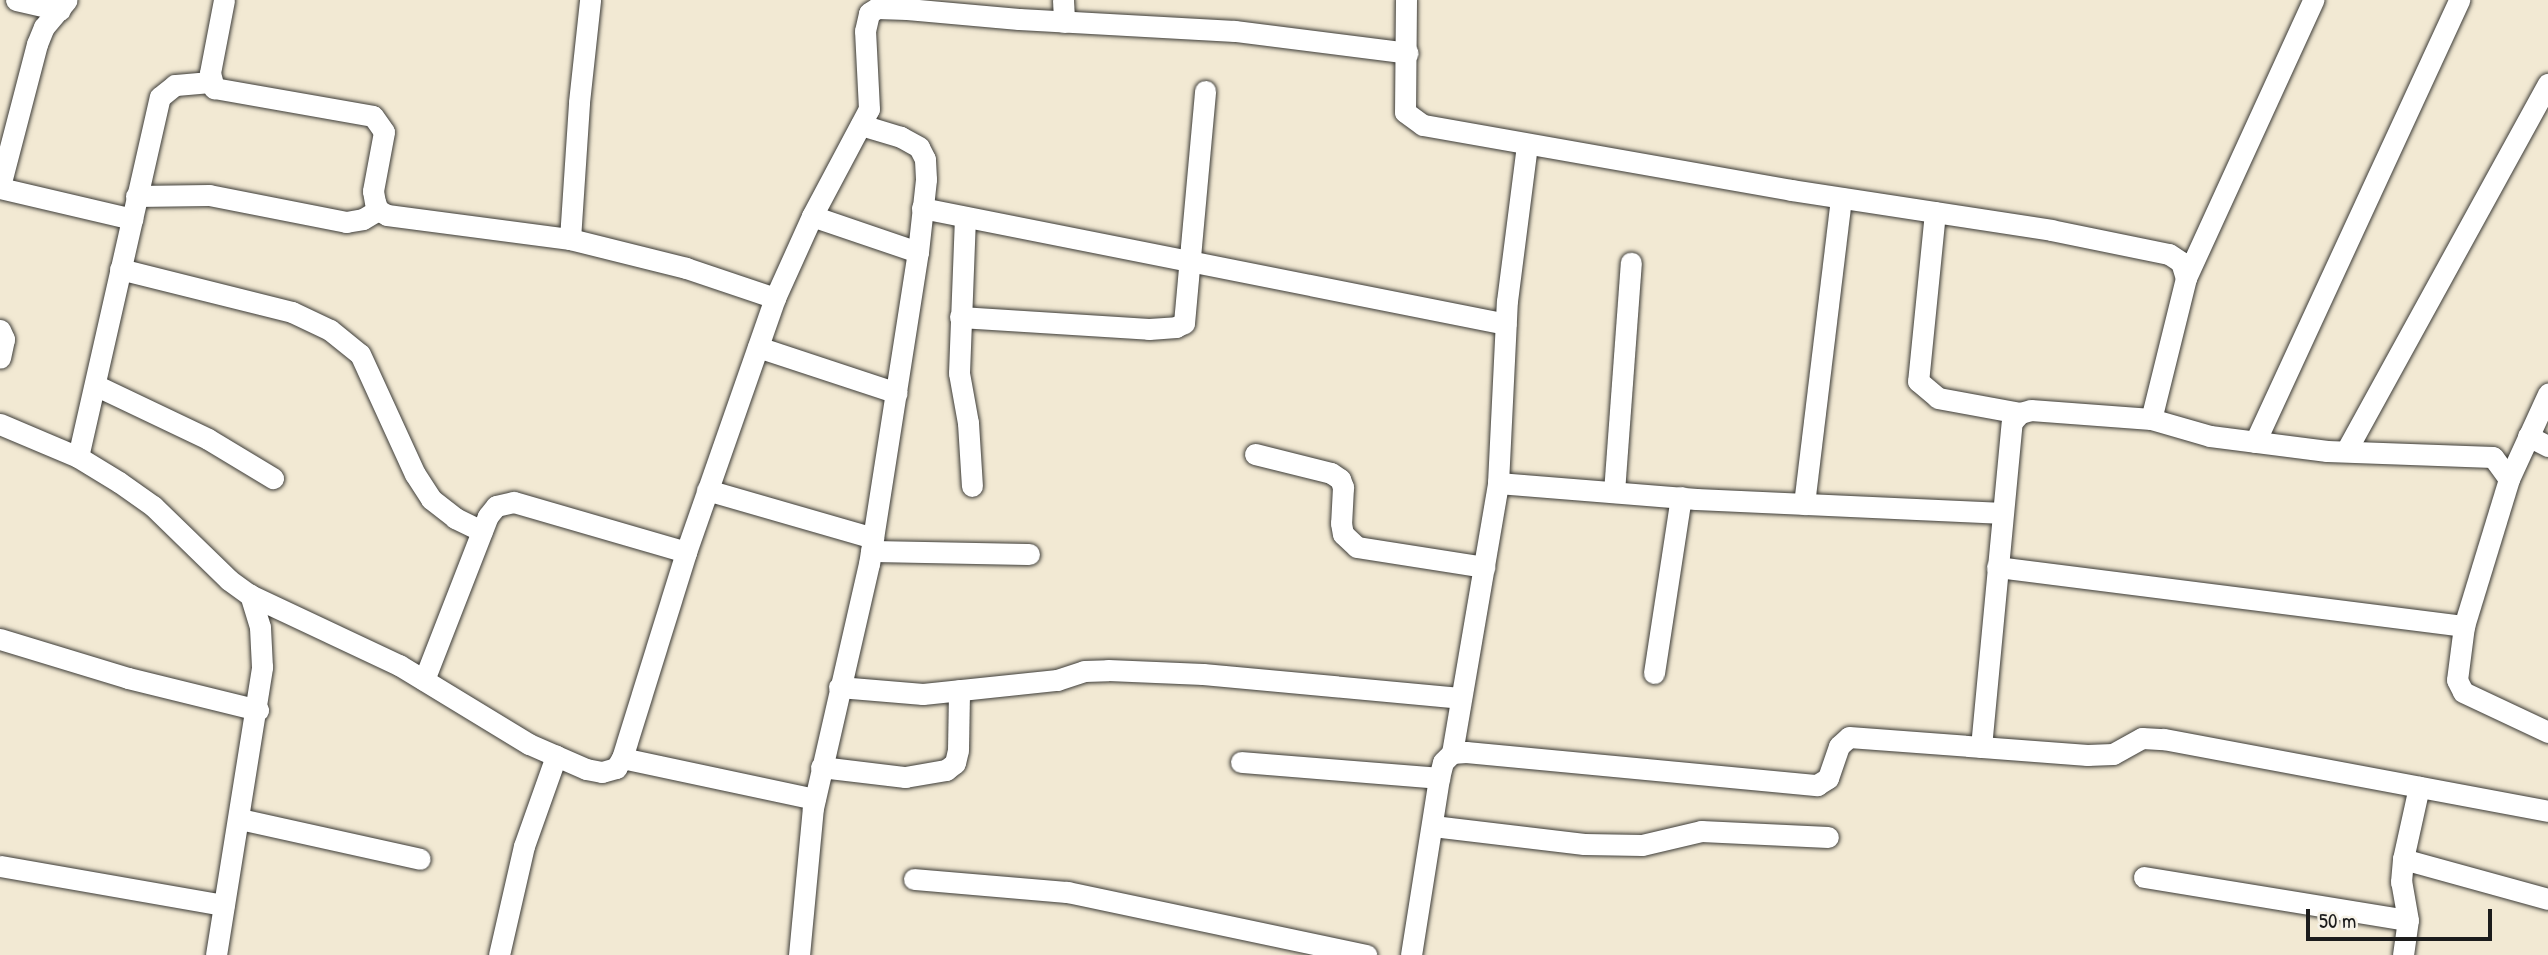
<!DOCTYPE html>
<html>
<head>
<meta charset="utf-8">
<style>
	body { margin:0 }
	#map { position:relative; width:2548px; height:955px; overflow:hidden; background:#f2e9d3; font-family:"Patrick Hand",sans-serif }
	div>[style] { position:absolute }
	.roads { filter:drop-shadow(0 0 2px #3c3b37) drop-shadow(0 0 2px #3c3b37) }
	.street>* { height:21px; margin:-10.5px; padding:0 10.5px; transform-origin:10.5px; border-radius:10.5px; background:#fff }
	span { translate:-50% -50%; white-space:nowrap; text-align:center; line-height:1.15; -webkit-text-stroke:5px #f7f3e8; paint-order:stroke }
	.scale { position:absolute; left:2306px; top:909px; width:186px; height:32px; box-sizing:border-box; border:4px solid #1c1c1c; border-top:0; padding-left:9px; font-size:21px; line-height:24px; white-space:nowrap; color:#1c1c1c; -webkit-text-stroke:5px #f7f3e8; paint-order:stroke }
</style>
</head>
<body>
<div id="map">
	<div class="roads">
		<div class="street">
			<div style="left:16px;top:0;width:45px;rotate:12.8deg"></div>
			<div style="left:224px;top:0;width:74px;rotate:100.9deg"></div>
			<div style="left:210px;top:73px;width:16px;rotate:75deg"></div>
			<div style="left:214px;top:88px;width:161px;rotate:10deg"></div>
			<div style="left:373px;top:116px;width:19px;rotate:55deg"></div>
			<div style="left:384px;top:132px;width:60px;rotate:100.6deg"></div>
			<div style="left:373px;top:191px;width:11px;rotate:80deg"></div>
			<div style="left:375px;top:202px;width:9px;rotate:69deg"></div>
			<div style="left:378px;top:210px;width:10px;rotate:29deg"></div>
			<div style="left:387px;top:215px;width:185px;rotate:7.5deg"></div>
			<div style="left:570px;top:239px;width:120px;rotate:14deg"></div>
			<div style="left:686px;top:268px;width:94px;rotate:18.6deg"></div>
			<div style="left:1063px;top:0;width:22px;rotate:87deg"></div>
			<div style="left:1406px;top:0;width:112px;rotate:90.5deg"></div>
			<div style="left:1405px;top:112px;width:22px;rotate:36deg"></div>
			<div style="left:1423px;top:125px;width:374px;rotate:10deg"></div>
			<div style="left:1791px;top:190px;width:263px;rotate:8.7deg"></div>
			<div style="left:2051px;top:230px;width:120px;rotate:11.5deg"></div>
			<div style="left:2169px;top:254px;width:14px;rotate:34deg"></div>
			<div style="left:2181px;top:262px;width:17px;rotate:73deg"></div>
			<div style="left:2186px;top:278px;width:145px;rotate:103.9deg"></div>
			<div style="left:2151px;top:419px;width:61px;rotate:16.1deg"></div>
			<div style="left:2210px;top:436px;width:118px;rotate:7.3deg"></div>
			<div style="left:2327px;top:451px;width:166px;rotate:2.1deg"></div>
			<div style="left:2493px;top:457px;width:27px;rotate:54deg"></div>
			<div style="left:2509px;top:479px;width:154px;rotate:107deg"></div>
			<div style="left:2464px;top:626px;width:54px;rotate:97.4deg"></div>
			<div style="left:2457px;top:680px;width:13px;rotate:63deg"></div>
			<div style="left:2463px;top:692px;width:94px;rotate:25.2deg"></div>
			<div style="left:0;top:186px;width:147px;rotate:-75.4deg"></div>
			<div style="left:37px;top:44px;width:18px;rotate:-68deg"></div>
			<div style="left:44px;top:27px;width:35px;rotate:-50deg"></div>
			<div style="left:0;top:188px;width:136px;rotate:13.2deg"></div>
			<div style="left:136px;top:196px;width:73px;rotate:-0.8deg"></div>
			<div style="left:209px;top:195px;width:140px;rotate:11.1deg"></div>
			<div style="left:346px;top:222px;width:17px;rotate:-10deg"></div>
			<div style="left:363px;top:219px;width:17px;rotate:-31deg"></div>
			<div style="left:922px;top:208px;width:595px;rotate:11.23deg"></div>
			<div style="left:1935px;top:212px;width:170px;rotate:95.7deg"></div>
			<div style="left:1918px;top:381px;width:26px;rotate:40deg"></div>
			<div style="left:1938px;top:398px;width:83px;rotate:10.4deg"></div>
			<div style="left:812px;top:216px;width:112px;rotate:18.8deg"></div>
			<div style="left:965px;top:217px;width:156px;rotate:92.2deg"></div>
			<div style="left:959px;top:373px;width:51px;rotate:79.8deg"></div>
			<div style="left:968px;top:423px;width:63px;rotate:86.4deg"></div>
			<div style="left:570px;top:239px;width:137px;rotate:-86.2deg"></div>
			<div style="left:579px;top:102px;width:103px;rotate:-83.8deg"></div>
			<div style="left:120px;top:269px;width:177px;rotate:14deg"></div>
			<div style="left:292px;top:312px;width:42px;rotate:25.3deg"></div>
			<div style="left:330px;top:330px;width:38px;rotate:39deg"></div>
			<div style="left:360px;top:354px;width:132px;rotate:65.4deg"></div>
			<div style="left:415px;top:474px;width:30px;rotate:57deg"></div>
			<div style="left:431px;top:499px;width:31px;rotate:38deg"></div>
			<div style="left:455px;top:518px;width:30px;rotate:26deg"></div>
			<div style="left:2186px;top:278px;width:306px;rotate:-65.4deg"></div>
			<div style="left:960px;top:317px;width:189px;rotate:3.6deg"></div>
			<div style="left:1149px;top:329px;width:27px;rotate:-4deg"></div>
			<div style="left:1176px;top:327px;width:9px;rotate:-27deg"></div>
			<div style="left:1184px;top:323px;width:233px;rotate:-84.8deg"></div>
			<div style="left:0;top:330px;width:10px;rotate:66deg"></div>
			<div style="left:4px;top:339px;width:19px;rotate:102deg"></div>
			<div style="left:758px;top:347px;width:146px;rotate:18.3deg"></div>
			<div style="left:95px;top:385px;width:125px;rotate:25.5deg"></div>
			<div style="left:208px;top:439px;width:76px;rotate:31deg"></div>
			<div style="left:0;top:424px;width:85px;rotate:22.9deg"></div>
			<div style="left:78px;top:457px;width:48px;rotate:31.4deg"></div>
			<div style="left:119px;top:482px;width:42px;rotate:35.2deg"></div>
			<div style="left:153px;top:506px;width:106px;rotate:44.2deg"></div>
			<div style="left:229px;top:580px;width:26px;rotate:36deg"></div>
			<div style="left:250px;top:595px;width:165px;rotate:25.2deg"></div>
			<div style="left:399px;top:665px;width:152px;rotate:31.3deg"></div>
			<div style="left:529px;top:744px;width:62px;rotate:23.7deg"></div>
			<div style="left:586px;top:769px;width:16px;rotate:11deg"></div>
			<div style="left:602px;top:772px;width:15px;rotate:-16deg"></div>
			<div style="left:616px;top:768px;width:12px;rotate:-59deg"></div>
			<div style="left:622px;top:758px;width:216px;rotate:-72.7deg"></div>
			<div style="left:686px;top:552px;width:269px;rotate:-70.7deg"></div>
			<div style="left:775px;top:298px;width:90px;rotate:-65.7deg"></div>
			<div style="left:812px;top:216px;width:121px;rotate:-62deg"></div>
			<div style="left:869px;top:109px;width:78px;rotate:-92.9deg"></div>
			<div style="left:865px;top:31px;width:18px;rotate:-77deg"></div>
			<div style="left:869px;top:13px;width:9px;rotate:-32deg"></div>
			<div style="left:877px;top:8px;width:30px;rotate:2deg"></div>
			<div style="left:907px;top:9px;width:112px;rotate:5.1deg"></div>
			<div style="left:1019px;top:19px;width:216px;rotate:3.2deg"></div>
			<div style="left:1235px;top:31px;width:174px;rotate:7.2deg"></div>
			<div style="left:2528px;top:436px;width:22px;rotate:27deg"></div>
			<div style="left:2255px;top:442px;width:487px;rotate:-65.2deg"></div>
			<div style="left:2346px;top:451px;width:419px;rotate:-61.2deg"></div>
			<div style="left:1255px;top:454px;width:78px;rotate:14deg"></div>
			<div style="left:1331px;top:473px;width:11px;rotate:34deg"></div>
			<div style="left:1340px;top:479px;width:9px;rotate:69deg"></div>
			<div style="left:1343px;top:487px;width:36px;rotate:93deg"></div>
			<div style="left:1341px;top:523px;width:11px;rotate:80deg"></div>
			<div style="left:1343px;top:534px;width:19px;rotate:43deg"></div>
			<div style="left:1357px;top:547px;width:129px;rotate:8.9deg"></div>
			<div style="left:78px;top:457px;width:369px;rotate:-77.2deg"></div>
			<div style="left:160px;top:97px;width:19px;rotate:-39deg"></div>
			<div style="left:175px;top:85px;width:36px;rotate:-5deg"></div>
			<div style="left:2509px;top:479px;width:94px;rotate:-65.4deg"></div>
			<div style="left:1498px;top:483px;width:199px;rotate:4.6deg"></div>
			<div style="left:1696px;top:499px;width:306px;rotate:2.6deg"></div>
			<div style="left:707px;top:490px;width:173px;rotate:16.1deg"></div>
			<div style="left:1614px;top:492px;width:230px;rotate:-85.8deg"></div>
			<div style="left:1804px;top:504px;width:308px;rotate:-83.1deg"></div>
			<div style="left:871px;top:551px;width:158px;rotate:1.1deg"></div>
			<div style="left:1997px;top:567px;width:471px;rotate:7.2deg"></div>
			<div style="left:0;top:639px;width:134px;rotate:16.9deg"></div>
			<div style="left:128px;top:678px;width:134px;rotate:13.8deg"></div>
			<div style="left:1654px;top:673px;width:178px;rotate:-81.3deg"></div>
			<div style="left:424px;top:680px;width:176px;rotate:-68.7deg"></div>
			<div style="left:488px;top:516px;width:13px;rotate:-51deg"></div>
			<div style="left:496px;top:506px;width:18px;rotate:-13deg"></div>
			<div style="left:514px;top:502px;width:179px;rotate:16.2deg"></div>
			<div style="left:839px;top:687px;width:84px;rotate:4.8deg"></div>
			<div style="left:923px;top:694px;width:135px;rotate:-6deg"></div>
			<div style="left:1057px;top:680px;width:28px;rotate:-18deg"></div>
			<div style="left:1084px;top:671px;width:24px;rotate:-2deg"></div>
			<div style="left:1108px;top:670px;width:95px;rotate:2.4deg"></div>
			<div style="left:1203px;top:674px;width:258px;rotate:5.3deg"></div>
			<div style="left:1981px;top:747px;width:326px;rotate:-84.6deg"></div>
			<div style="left:2012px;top:422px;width:12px;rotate:-48deg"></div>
			<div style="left:2020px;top:413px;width:11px;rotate:-15deg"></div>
			<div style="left:2031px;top:410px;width:120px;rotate:4.3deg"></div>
			<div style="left:1452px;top:753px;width:274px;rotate:-80.3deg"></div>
			<div style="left:1498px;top:483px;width:182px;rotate:-87.2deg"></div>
			<div style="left:1507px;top:301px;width:158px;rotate:-82.7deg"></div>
			<div style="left:622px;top:758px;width:197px;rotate:12deg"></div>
			<div style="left:1241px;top:762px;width:199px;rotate:4.6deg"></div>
			<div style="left:821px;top:767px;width:85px;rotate:6.8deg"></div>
			<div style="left:905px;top:777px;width:42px;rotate:-9.7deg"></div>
			<div style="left:946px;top:770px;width:11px;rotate:-38deg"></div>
			<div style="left:955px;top:763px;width:13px;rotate:-77deg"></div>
			<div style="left:958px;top:750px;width:60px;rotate:-89deg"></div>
			<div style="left:240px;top:819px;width:184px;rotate:12.5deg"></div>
			<div style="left:1433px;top:826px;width:152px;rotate:6.8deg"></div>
			<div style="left:1584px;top:844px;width:58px;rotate:1deg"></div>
			<div style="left:1642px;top:845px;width:61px;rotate:-13.3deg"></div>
			<div style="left:1701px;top:831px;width:127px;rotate:2.7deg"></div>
			<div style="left:2403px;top:859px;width:150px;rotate:15.4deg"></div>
			<div style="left:0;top:866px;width:227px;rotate:9.9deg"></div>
			<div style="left:2144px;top:877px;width:267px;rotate:9.3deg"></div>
			<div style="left:914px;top:879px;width:154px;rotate:4.9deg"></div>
			<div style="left:1067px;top:892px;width:306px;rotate:11.9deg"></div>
			<div style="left:216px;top:955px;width:292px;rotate:-80.9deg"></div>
			<div style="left:262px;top:667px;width:40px;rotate:-92.9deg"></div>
			<div style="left:260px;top:627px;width:34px;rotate:-107deg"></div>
			<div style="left:499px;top:955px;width:112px;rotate:-77.1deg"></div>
			<div style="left:524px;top:846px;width:96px;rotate:-70.4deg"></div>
			<div style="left:799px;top:955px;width:148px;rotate:-84.6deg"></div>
			<div style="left:813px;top:808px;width:250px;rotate:-77.1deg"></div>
			<div style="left:869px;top:564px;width:316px;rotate:-81.1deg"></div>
			<div style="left:918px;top:252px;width:73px;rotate:-83.7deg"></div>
			<div style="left:926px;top:179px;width:20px;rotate:-93deg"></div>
			<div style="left:925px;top:159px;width:13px;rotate:-117deg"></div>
			<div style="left:919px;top:147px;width:21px;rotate:-151deg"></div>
			<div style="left:901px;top:137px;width:42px;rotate:-163.3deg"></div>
			<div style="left:1411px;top:955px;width:179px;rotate:-81deg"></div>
			<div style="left:1439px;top:778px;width:16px;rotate:-76deg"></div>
			<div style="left:1443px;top:762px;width:13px;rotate:-45deg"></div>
			<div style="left:1452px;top:753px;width:14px;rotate:-4deg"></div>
			<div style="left:1466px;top:752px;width:353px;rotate:5.4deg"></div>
			<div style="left:1817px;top:785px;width:13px;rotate:-32deg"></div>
			<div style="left:1828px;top:778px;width:34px;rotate:-71deg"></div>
			<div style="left:1839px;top:746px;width:13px;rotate:-42deg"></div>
			<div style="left:1849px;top:737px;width:239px;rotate:4.3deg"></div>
			<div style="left:2087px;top:755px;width:26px;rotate:-2deg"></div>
			<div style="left:2113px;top:754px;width:33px;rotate:-29deg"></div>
			<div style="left:2142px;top:738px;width:22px;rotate:3deg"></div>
			<div style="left:2164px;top:739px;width:391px;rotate:10.6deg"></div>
			<div style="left:2403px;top:955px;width:35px;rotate:-82deg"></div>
			<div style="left:2408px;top:920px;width:39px;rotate:-100deg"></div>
			<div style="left:2401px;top:882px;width:23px;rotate:-85deg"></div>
			<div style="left:2403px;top:859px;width:74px;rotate:-77.5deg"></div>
		</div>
	</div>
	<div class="scale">50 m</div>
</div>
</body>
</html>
